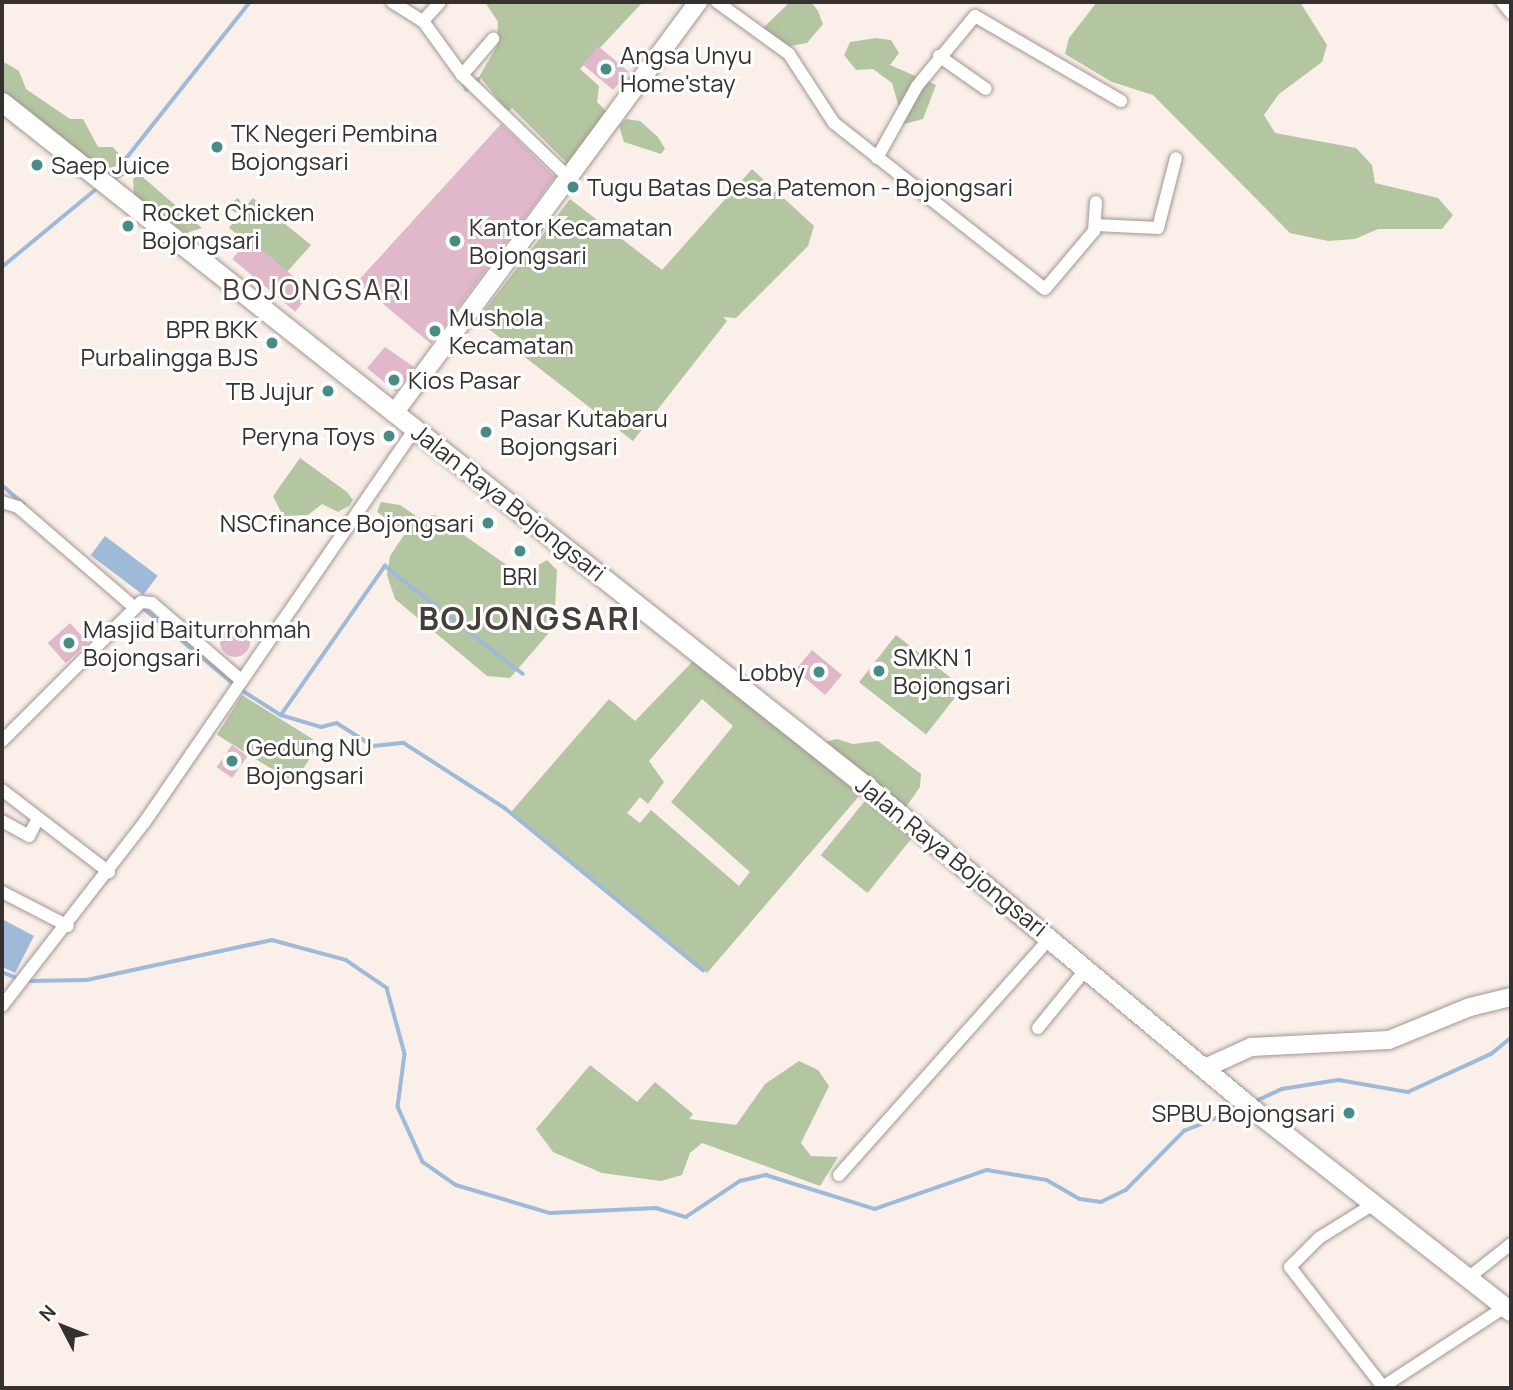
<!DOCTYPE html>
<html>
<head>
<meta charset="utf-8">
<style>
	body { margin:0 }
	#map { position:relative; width:1513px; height:1390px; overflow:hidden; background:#fbefea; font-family:Manrope,sans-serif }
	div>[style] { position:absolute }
	.green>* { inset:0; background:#b4c5a2; transform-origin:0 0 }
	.water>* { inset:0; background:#9ebad8; transform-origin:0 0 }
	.stream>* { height:3.5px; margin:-1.75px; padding:0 1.75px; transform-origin:1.75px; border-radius:1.75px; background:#9ebad8 }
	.building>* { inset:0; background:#e1b8ca; transform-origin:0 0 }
	.round { border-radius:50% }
	.roads { filter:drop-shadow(0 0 2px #a19690) drop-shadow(0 0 2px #a19690) }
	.street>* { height:12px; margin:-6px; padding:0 6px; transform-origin:6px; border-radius:6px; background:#fff }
	.secondary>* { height:18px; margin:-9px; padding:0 9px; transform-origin:9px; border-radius:9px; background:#fff }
	.primary>* { height:19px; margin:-9.5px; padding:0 9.5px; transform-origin:9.5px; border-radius:9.5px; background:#fff }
	.dots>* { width:19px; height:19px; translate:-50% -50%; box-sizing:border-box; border:4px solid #fff; border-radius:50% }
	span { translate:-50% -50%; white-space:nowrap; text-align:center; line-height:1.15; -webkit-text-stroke:6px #fff; paint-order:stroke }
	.poi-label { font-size:24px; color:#35312f }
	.left { translate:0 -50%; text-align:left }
	.right { translate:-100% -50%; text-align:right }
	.street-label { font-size:24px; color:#35312f }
	.quarter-label { font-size:28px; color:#463d39; letter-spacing:2px }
	.district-label { font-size:32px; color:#463d39; font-weight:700; letter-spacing:2px }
	.frame { position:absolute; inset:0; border:4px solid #35312f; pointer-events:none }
	.north { position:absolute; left:28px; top:1292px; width:70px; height:70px; -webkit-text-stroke:5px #fff; paint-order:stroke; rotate:312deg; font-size:19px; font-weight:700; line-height:28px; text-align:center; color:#35312f }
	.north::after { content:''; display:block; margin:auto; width:24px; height:32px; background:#35312f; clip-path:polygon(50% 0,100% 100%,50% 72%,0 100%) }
</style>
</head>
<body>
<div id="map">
	<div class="green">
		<div style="clip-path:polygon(485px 2px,643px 2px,580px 69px,599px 86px,597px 102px,610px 115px,569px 165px,512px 108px,508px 112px,481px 78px,476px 89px,465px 92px,461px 82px,479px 77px,497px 46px,498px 22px)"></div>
		<div style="clip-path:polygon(790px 2px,811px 2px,818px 11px,823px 24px,807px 43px,790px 46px,763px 28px)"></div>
		<div style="clip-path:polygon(1097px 2px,1300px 2px,1327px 45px,1322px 62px,1279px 94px,1264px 115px,1275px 133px,1356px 148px,1372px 165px,1375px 183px,1438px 198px,1453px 215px,1442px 229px,1378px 229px,1355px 239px,1328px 241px,1290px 233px,1153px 95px,1112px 82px,1065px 54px,1069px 38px)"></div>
		<div style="clip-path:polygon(876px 38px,891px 40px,899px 53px,890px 65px,936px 85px,923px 119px,904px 124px,892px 83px,873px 69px,856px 70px,844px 55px,850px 42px)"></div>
		<div style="clip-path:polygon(2px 61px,19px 71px,26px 89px,70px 119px,83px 119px,98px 147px,113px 147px,130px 167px,125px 175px,113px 182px,2px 100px)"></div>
		<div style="clip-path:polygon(626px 119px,640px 121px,658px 137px,665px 149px,661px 154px,624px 142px,619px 126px)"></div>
		<div style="clip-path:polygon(752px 169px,814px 226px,808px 246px,736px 318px,723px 317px,727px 321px,633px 441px,477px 320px,570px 199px,662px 270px)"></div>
		<div style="clip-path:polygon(139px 174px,202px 228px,186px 233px,134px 196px,133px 179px)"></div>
		<div style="clip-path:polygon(238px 198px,245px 207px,253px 198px,311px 245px,287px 272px,229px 228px,239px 215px,226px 206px)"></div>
		<div style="clip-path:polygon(300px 458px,347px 492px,353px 500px,349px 506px,338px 512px,322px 504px,308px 515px,283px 516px,273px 496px)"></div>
		<div style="clip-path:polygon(381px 502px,400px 505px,419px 518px,435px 515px,521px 575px,547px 560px,557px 570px,554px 627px,510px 678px,487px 676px,395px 599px,387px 575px,390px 556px,406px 532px,377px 512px)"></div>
		<div style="left:896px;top:635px;width:85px;height:60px;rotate:38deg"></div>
		<div style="clip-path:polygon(evenodd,695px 659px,860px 795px,707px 973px,511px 812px,609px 699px,635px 721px,695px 659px,702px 699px,733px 726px,671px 802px,750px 872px,739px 886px,651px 810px,640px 823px,627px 813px,640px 797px,648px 804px,664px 782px,649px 761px,702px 699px)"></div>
		<div style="left:242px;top:695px;width:91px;height:47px;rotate:32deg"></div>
		<div style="clip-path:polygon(837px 739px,853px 744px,878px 741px,921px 774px,920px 787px,906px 807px,821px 743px)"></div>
		<div style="left:868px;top:797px;width:60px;height:75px;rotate:39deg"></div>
		<div style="clip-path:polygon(799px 1061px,818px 1070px,829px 1086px,801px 1143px,811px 1156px,838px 1157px,820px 1186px,702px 1143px,690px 1153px,682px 1175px,661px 1181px,602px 1173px,553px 1152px,536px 1129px,590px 1065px,637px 1102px,655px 1082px,693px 1114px,689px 1119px,736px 1125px,765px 1084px)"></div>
	</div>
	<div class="water">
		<div style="left:105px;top:536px;width:66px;height:24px;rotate:37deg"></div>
		<div style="clip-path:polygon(2px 919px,34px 936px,15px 973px,2px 967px)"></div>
	</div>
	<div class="stream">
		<div style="left:109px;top:180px;width:227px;rotate:-51.6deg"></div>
		<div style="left:2px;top:267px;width:127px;rotate:-39.6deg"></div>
		<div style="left:2px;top:485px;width:29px;rotate:41deg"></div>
		<div style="left:141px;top:606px;width:121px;rotate:40deg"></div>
		<div style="left:240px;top:689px;width:49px;rotate:32.4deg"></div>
		<div style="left:281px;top:715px;width:42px;rotate:16.7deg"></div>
		<div style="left:321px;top:727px;width:16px;rotate:-14deg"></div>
		<div style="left:337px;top:723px;width:43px;rotate:32.6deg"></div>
		<div style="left:373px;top:746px;width:31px;rotate:-6deg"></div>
		<div style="left:404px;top:743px;width:120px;rotate:32.8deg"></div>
		<div style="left:505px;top:808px;width:256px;rotate:39.3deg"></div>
		<div style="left:281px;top:715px;width:182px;rotate:-55.1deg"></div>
		<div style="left:385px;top:566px;width:175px;rotate:38deg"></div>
		<div style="left:2px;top:972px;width:18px;rotate:22deg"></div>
		<div style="left:27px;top:981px;width:60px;rotate:-1deg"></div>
		<div style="left:87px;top:980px;width:189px;rotate:-12.2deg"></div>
		<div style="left:272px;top:940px;width:77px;rotate:15.1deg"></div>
		<div style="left:346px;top:960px;width:50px;rotate:34.3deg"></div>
		<div style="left:387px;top:988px;width:68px;rotate:74.7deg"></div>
		<div style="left:405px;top:1054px;width:53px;rotate:97.5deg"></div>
		<div style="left:398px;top:1107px;width:60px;rotate:65.6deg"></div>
		<div style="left:423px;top:1162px;width:40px;rotate:34.9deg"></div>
		<div style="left:456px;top:1185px;width:98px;rotate:16.6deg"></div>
		<div style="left:550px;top:1213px;width:106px;rotate:-2.7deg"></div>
		<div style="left:656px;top:1208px;width:31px;rotate:17deg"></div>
		<div style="left:686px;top:1217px;width:65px;rotate:-33.7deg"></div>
		<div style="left:740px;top:1181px;width:27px;rotate:-13deg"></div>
		<div style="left:766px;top:1175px;width:114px;rotate:17.3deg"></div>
		<div style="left:875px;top:1209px;width:119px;rotate:-19.2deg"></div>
		<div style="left:987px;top:1170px;width:61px;rotate:9.5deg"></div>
		<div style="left:1047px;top:1180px;width:38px;rotate:30deg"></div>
		<div style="left:1080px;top:1199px;width:21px;rotate:8deg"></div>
		<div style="left:1101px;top:1202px;width:28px;rotate:-26deg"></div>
		<div style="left:1126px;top:1190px;width:83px;rotate:-45.5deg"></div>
		<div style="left:1184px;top:1131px;width:61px;rotate:-22deg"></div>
		<div style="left:1254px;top:1102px;width:31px;rotate:-25deg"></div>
		<div style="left:1282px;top:1089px;width:58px;rotate:-9deg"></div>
		<div style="left:1339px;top:1080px;width:70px;rotate:9.9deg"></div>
		<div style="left:1408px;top:1092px;width:91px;rotate:-24.6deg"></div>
		<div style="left:1491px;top:1054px;width:26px;rotate:-39deg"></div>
	</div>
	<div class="building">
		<div style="left:598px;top:46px;width:40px;height:24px;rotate:40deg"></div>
		<div style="clip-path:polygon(501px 124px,555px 177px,431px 344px,357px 282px)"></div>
		<div style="left:249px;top:239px;width:82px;height:26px;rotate:40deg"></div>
		<div style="clip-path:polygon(385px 347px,414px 367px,396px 392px,367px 368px)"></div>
		<div style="left:70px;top:623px;width:27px;height:30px;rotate:48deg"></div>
		<div class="round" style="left:220px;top:627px;width:30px;height:30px"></div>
		<div style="left:812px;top:650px;width:39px;height:26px;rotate:40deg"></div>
		<div style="left:232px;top:745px;width:19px;height:27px;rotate:35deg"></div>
	</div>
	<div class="roads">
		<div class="street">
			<div style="left:392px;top:2px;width:36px;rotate:32deg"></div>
			<div style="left:423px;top:21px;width:67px;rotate:54.2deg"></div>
			<div style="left:462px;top:75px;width:149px;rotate:43.9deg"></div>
			<div style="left:717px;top:2px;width:89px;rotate:35.8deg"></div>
			<div style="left:789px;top:54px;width:82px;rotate:56.9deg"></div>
			<div style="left:834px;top:123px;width:268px;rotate:38.2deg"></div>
			<div style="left:1045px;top:289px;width:76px;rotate:-49.8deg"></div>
			<div style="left:1094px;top:231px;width:29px;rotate:-86deg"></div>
			<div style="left:1502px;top:2px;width:14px;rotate:51deg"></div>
			<div style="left:423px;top:21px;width:25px;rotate:-48deg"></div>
			<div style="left:939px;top:56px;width:57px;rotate:35.1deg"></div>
			<div style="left:462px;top:75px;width:48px;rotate:-49.3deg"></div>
			<div style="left:877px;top:158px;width:82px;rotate:-60.9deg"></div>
			<div style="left:917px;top:86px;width:91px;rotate:-50.4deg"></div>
			<div style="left:975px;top:16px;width:169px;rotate:30.2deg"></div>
			<div style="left:1095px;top:225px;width:63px;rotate:2.7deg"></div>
			<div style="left:1158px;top:228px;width:72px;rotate:-75.6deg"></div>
			<div style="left:2px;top:502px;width:17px;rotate:17deg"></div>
			<div style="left:18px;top:507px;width:153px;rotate:40.8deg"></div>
			<div style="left:2px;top:741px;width:197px;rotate:-45deg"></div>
			<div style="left:141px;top:602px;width:11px;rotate:5deg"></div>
			<div style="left:152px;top:603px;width:118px;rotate:40.9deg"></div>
			<div style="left:2px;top:790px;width:135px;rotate:37.5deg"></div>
			<div style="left:2px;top:821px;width:31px;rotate:29deg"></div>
			<div style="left:29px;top:836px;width:20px;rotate:-63deg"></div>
			<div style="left:2px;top:892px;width:74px;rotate:27.3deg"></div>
			<div style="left:2px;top:1006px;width:232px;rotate:-52.2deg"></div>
			<div style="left:144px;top:823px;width:479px;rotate:-55.5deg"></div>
			<div style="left:1038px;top:1028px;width:77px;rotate:-50.8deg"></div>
			<div style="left:839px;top:1175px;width:319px;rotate:-48.3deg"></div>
			<div style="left:1372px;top:1205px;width:62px;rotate:148.1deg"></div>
			<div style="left:1319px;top:1238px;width:41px;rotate:135deg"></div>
			<div style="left:1290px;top:1267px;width:152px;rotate:52.2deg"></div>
			<div style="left:1468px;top:1278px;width:55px;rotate:-38.3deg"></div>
			<div style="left:1381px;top:1388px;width:148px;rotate:-33.2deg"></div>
		</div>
		<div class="secondary">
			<div style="left:395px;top:412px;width:510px;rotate:-53.53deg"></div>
			<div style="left:1205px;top:1068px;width:51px;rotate:-24.5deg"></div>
			<div style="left:1251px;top:1047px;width:138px;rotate:-2.9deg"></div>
			<div style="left:1389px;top:1040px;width:87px;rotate:-22.2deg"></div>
			<div style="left:1470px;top:1007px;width:42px;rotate:-13.7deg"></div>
		</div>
		<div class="primary">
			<div style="left:2px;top:102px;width:1108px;rotate:38.37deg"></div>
			<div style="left:871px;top:790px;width:500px;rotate:39.89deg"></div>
			<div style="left:1255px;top:1111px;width:325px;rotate:38.1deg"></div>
		</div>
	</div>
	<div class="dots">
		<div style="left:606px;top:69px;background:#478d84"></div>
		<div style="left:217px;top:147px;background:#478d84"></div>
		<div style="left:37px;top:165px;background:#478d84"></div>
		<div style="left:573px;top:187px;background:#478d84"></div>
		<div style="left:128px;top:226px;background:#478d84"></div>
		<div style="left:455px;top:241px;background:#478d84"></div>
		<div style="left:435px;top:331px;background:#478d84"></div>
		<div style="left:272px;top:343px;background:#478d84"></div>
		<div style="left:394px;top:380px;background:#478d84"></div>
		<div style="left:328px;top:391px;background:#478d84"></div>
		<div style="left:486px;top:432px;background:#478d84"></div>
		<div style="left:389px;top:436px;background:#478d84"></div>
		<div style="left:488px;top:523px;background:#478d84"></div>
		<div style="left:520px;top:551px;background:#478d84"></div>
		<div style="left:69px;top:643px;background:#478d84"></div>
		<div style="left:879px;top:671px;background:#478d84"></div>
		<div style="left:819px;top:672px;background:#478d84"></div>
		<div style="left:232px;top:761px;background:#478d84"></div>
		<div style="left:1349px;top:1113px;background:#478d84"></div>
	</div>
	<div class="poi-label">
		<span class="left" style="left:620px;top:69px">Angsa Unyu<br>Home'stay</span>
		<span class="left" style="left:231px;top:147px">TK Negeri Pembina<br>Bojongsari</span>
		<span class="left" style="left:51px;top:165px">Saep Juice</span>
		<span class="left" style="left:587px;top:187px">Tugu Batas Desa Patemon - Bojongsari</span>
		<span class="left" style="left:142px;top:226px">Rocket Chicken<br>Bojongsari</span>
		<span class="left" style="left:469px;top:241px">Kantor Kecamatan<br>Bojongsari</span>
		<span class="left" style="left:449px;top:331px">Mushola<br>Kecamatan</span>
		<span class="right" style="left:258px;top:343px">BPR BKK<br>Purbalingga BJS</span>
		<span class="left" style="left:408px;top:380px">Kios Pasar</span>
		<span class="right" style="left:314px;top:391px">TB Jujur</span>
		<span class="left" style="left:500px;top:432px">Pasar Kutabaru<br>Bojongsari</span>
		<span class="right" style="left:375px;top:436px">Peryna Toys</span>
		<span class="right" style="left:474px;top:523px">NSCfinance Bojongsari</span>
		<span style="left:520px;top:576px">BRI</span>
		<span class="left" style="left:83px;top:643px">Masjid Baiturrohmah<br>Bojongsari</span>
		<span class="left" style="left:893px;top:671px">SMKN 1<br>Bojongsari</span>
		<span class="right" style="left:805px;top:672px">Lobby</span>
		<span class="left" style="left:246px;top:761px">Gedung NU<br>Bojongsari</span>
		<span class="right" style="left:1335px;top:1113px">SPBU Bojongsari</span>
	</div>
	<div class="street-label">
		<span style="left:509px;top:502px;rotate:38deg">Jalan Raya Bojongsari</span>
		<span style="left:952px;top:856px;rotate:39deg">Jalan Raya Bojongsari</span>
	</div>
	<div class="quarter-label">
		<span style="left:317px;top:289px">BOJONGSARI</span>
	</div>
	<div class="district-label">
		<span style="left:530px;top:618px">BOJONGSARI</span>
	</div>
	<div class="frame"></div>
	<div class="north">N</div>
</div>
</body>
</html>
